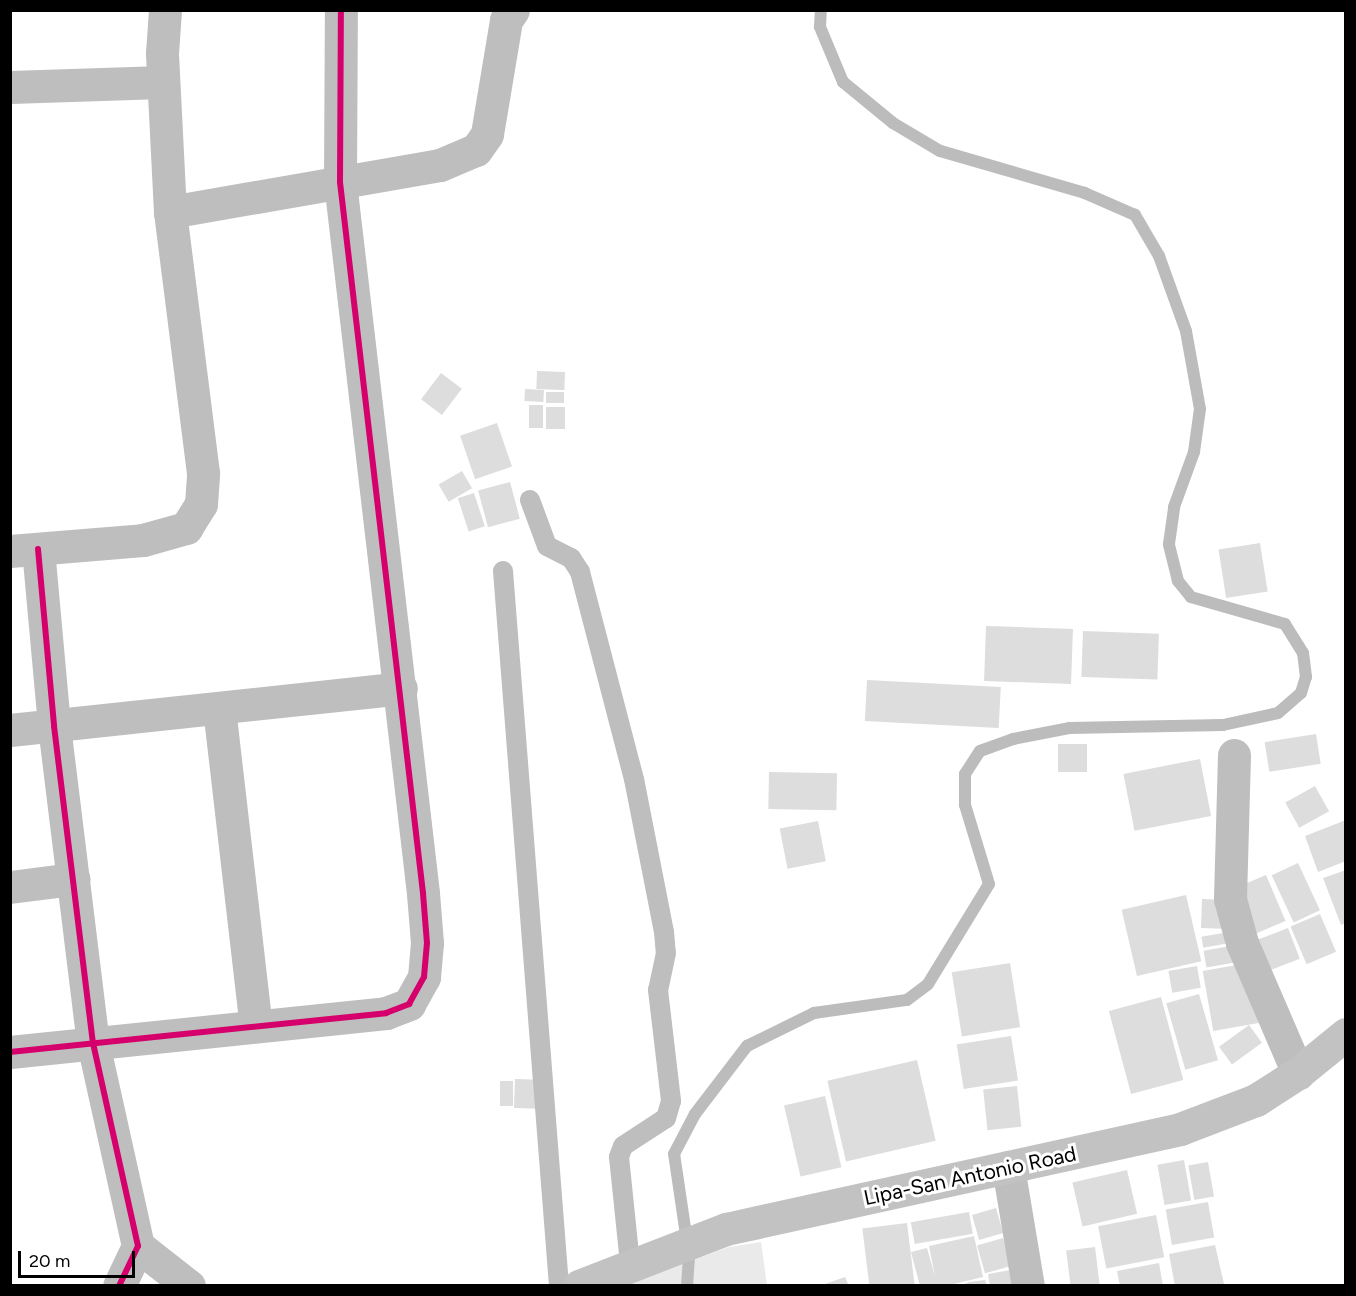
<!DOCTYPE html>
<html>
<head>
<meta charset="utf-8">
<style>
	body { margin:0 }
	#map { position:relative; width:1356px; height:1296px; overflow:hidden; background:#fff; font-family:Figtree,sans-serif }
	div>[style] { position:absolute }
	.green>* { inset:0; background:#eaeaea }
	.stream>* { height:12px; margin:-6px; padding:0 6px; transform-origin:6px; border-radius:6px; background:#bcbcbc }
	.building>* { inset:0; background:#ddd; transform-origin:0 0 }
	.service>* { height:20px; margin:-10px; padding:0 10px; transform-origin:10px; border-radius:10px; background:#bebebe }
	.minor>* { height:33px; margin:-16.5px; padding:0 16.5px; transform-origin:16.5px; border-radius:16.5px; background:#bebebe }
	.secondary>* { height:33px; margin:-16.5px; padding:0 16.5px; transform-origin:16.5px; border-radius:16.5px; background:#c2c2c2 }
	.cycleway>* { height:6px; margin:-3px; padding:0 3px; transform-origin:3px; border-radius:3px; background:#d6006c }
	span { translate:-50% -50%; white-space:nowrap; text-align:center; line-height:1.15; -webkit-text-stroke:6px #fff; paint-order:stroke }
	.street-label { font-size:21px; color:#000 }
	.frame { position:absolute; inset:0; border:12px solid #000; pointer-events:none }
	.scale { position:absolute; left:18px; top:1251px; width:117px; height:27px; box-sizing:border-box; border:3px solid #000; border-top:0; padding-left:8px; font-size:18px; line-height:21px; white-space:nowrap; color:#000; -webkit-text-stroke:4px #fff; paint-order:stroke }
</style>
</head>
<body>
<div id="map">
	<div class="green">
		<div style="clip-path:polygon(761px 1242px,767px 1285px,625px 1286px,729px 1247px)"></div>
	</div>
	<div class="stream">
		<div style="left:687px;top:1286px;width:31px;rotate:-86deg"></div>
		<div style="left:689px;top:1255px;width:102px;rotate:-98.4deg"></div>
		<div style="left:674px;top:1154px;width:45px;rotate:-62.3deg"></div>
		<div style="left:695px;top:1114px;width:86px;rotate:-52.6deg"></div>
		<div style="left:747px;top:1046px;width:75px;rotate:-26.2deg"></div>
		<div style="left:814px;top:1013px;width:94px;rotate:-8deg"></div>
		<div style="left:907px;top:1000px;width:26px;rotate:-37deg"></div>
		<div style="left:928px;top:984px;width:117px;rotate:-58.6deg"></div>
		<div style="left:989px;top:884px;width:83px;rotate:-106.9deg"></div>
		<div style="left:965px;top:805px;width:31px;rotate:-90deg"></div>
		<div style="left:965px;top:774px;width:27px;rotate:-57deg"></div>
		<div style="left:980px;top:751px;width:35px;rotate:-20deg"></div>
		<div style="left:1013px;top:739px;width:57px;rotate:-11.1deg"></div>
		<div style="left:1069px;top:728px;width:154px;rotate:-1.1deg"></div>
		<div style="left:1223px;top:725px;width:56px;rotate:-12.3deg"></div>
		<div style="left:1278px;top:713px;width:30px;rotate:-41deg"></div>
		<div style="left:1301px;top:693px;width:17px;rotate:-73deg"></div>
		<div style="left:1306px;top:677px;width:24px;rotate:-97deg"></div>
		<div style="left:1303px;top:653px;width:34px;rotate:-122deg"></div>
		<div style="left:1285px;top:624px;width:98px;rotate:-164deg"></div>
		<div style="left:1191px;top:597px;width:21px;rotate:-129deg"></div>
		<div style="left:1178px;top:581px;width:38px;rotate:-104deg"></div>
		<div style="left:1169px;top:544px;width:37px;rotate:-82deg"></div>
		<div style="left:1174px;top:507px;width:59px;rotate:-70deg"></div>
		<div style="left:1194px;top:452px;width:43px;rotate:-82.1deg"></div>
		<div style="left:1200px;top:409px;width:79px;rotate:-100.2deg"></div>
		<div style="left:1186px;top:331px;width:80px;rotate:-109.8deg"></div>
		<div style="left:1159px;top:256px;width:48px;rotate:-120.3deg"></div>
		<div style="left:1135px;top:215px;width:55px;rotate:-156.3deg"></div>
		<div style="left:1085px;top:193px;width:151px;rotate:-163.8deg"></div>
		<div style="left:940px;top:151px;width:55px;rotate:-149.2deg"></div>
		<div style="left:893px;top:123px;width:65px;rotate:-140.6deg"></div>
		<div style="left:843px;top:82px;width:60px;rotate:-112.7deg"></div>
		<div style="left:820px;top:27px;width:17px;rotate:-87deg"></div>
	</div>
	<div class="building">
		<div style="left:537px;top:371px;width:28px;height:18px;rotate:2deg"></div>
		<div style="left:441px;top:373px;width:26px;height:33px;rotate:37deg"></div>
		<div style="left:525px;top:389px;width:19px;height:12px;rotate:3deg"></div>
		<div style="left:546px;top:392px;width:18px;height:11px"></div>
		<div style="left:529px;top:405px;width:14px;height:23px"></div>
		<div style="left:546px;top:407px;width:19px;height:22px"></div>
		<div style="left:497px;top:423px;width:46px;height:39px;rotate:71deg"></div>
		<div style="left:462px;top:471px;width:20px;height:27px;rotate:60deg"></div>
		<div style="left:510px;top:482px;width:38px;height:33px;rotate:75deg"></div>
		<div style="left:474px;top:493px;width:35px;height:17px;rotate:72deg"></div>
		<div style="left:1260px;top:543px;width:49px;height:42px;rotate:81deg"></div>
		<div style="left:986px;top:626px;width:87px;height:55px;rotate:2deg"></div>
		<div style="left:1083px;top:631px;width:76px;height:46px;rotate:2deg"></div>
		<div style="left:867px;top:680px;width:134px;height:41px;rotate:3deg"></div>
		<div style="left:1316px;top:734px;width:30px;height:52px;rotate:81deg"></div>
		<div style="left:1087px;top:744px;width:28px;height:29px;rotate:90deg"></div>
		<div style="left:1200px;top:759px;width:58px;height:78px;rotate:79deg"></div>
		<div style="left:769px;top:772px;width:68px;height:37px;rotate:1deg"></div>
		<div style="left:1315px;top:786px;width:29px;height:34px;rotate:61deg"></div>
		<div style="clip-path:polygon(1346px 820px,1346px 861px,1318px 872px,1305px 836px)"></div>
		<div style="left:818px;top:821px;width:41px;height:39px;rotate:79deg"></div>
		<div style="left:1298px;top:863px;width:52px;height:29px;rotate:65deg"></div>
		<div style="clip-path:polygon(1346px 870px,1346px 923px,1341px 925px,1323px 878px)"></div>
		<div style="left:1266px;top:875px;width:50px;height:36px;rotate:67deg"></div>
		<div style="left:1186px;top:895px;width:68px;height:66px;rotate:77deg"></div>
		<div style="left:1202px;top:899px;width:23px;height:29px;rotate:2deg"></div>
		<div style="left:1320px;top:914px;width:41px;height:32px;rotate:67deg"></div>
		<div style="left:1288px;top:928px;width:33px;height:38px;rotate:69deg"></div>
		<div style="left:1229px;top:932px;width:11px;height:28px;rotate:80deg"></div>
		<div style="left:1236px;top:945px;width:17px;height:33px;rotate:80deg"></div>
		<div style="left:1010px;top:963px;width:65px;height:59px;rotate:81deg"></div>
		<div style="left:1248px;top:963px;width:61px;height:46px;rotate:80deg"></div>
		<div style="left:1197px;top:966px;width:22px;height:29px;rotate:80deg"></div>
		<div style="left:1199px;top:994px;width:69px;height:34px;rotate:74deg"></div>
		<div style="left:1161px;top:997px;width:86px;height:54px;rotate:75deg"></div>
		<div style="left:1249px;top:1025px;width:22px;height:37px;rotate:54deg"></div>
		<div style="left:1011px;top:1036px;width:45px;height:55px;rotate:81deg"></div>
		<div style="left:917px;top:1060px;width:83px;height:92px;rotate:77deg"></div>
		<div style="left:515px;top:1079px;width:25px;height:29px;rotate:2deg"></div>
		<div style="left:500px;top:1081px;width:13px;height:25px"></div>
		<div style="left:1017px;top:1086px;width:41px;height:34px;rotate:84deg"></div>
		<div style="left:825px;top:1096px;width:73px;height:42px;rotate:77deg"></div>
		<div style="left:1184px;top:1160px;width:41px;height:27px;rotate:80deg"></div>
		<div style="left:1208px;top:1162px;width:35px;height:20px;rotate:80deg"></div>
		<div style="left:1127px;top:1170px;width:45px;height:56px;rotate:77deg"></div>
		<div style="left:1208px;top:1202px;width:36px;height:43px;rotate:80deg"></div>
		<div style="left:996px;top:1208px;width:26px;height:25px;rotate:74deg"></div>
		<div style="left:969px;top:1212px;width:22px;height:59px;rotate:80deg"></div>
		<div style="left:1156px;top:1215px;width:43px;height:59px;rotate:79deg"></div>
		<div style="left:907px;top:1223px;width:63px;height:45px;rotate:83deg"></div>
		<div style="clip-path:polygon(974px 1236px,983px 1277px,946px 1286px,920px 1286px,911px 1252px,927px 1248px,935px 1276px,929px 1246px)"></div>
		<div style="left:1003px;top:1238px;width:29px;height:27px;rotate:74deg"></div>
		<div style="clip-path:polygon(1215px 1245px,1224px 1284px,1175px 1286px,1169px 1254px)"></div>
		<div style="left:1095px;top:1247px;width:39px;height:29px;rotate:83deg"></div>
		<div style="clip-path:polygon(1159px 1263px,1163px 1286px,1120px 1286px,1117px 1271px)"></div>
		<div style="clip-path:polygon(1011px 1270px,1013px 1286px,990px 1286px,988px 1274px)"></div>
		<div style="clip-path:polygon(845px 1277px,849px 1286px,822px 1286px,822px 1285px)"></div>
		<div style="clip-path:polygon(985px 1280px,987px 1286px,960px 1286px,969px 1282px)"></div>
	</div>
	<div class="service">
		<div style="left:530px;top:500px;width:49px;rotate:69.7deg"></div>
		<div style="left:547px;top:546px;width:27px;rotate:27deg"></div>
		<div style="left:571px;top:558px;width:17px;rotate:57deg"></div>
		<div style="left:580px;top:572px;width:214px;rotate:75.4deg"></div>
		<div style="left:634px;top:779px;width:156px;rotate:78.9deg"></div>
		<div style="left:664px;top:932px;width:21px;rotate:85deg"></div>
		<div style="left:666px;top:953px;width:38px;rotate:102deg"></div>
		<div style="left:658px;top:990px;width:112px;rotate:83.3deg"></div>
		<div style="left:671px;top:1101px;width:18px;rotate:106deg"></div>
		<div style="left:666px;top:1118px;width:51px;rotate:146.9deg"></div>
		<div style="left:623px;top:1146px;width:12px;rotate:110deg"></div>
		<div style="left:619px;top:1157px;width:107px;rotate:84.1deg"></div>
		<div style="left:503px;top:571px;width:717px;rotate:85.52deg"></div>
	</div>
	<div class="minor">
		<div style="left:10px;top:87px;width:153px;rotate:-1.9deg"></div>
		<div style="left:170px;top:212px;width:274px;rotate:-9.9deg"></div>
		<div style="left:440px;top:165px;width:39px;rotate:-23deg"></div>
		<div style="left:476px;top:150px;width:19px;rotate:-55deg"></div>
		<div style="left:487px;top:134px;width:116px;rotate:-80.5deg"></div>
		<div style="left:506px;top:20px;width:12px;rotate:-55deg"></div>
		<div style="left:38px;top:549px;width:178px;rotate:84.8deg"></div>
		<div style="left:54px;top:726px;width:319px;rotate:83deg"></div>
		<div style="left:93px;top:1043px;width:208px;rotate:77.5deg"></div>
		<div style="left:138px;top:1246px;width:44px;rotate:115.4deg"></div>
		<div style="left:10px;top:551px;width:133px;rotate:-4.7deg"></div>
		<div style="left:143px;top:540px;width:45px;rotate:-15.6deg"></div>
		<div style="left:186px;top:528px;width:28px;rotate:-58deg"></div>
		<div style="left:201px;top:504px;width:31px;rotate:-86deg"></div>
		<div style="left:203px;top:473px;width:263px;rotate:-97.2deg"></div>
		<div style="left:170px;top:212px;width:159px;rotate:-92.9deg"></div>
		<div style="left:162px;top:53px;width:43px;rotate:-86deg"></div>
		<div style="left:219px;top:708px;width:320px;rotate:83.4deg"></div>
		<div style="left:10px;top:730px;width:393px;rotate:-6.1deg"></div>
		<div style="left:1234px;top:755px;width:144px;rotate:91.6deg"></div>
		<div style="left:1230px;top:899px;width:46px;rotate:74.7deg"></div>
		<div style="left:1242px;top:943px;width:142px;rotate:66.7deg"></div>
		<div style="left:10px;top:887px;width:64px;rotate:-7.2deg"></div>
		<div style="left:10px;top:1052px;width:378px;rotate:-5.9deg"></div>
		<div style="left:386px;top:1013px;width:25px;rotate:-21deg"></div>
		<div style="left:409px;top:1004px;width:31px;rotate:-61deg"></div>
		<div style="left:424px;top:977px;width:34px;rotate:-85deg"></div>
		<div style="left:427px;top:943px;width:50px;rotate:-94.6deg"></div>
		<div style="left:423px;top:893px;width:716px;rotate:-96.66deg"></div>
		<div style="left:340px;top:182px;width:172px;rotate:-89.7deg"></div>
		<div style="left:1008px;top:1167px;width:121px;rotate:80.5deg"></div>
		<div style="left:138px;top:1246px;width:65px;rotate:38.1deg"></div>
	</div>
	<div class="secondary">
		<div style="left:579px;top:1286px;width:158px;rotate:-21.2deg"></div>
		<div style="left:726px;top:1229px;width:465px;rotate:-12.4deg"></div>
		<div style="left:1180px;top:1129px;width:81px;rotate:-20.9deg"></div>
		<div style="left:1256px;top:1100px;width:50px;rotate:-32.7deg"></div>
		<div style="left:1298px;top:1073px;width:62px;rotate:-39.1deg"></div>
	</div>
	<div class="cycleway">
		<div style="left:38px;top:549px;width:178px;rotate:84.8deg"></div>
		<div style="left:54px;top:726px;width:319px;rotate:83deg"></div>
		<div style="left:93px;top:1043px;width:208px;rotate:77.5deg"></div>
		<div style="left:138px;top:1246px;width:44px;rotate:115.4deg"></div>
		<div style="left:10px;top:1052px;width:378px;rotate:-5.9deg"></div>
		<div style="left:386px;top:1013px;width:25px;rotate:-21deg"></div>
		<div style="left:409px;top:1004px;width:31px;rotate:-61deg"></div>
		<div style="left:424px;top:977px;width:34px;rotate:-85deg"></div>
		<div style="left:427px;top:943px;width:50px;rotate:-94.6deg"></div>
		<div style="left:423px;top:893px;width:716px;rotate:-96.66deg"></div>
		<div style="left:340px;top:182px;width:172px;rotate:-89.7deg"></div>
	</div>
	<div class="street-label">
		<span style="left:970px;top:1176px;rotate:-12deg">Lipa-San Antonio Road</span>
	</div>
	<div class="frame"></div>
	<div class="scale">20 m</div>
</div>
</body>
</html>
